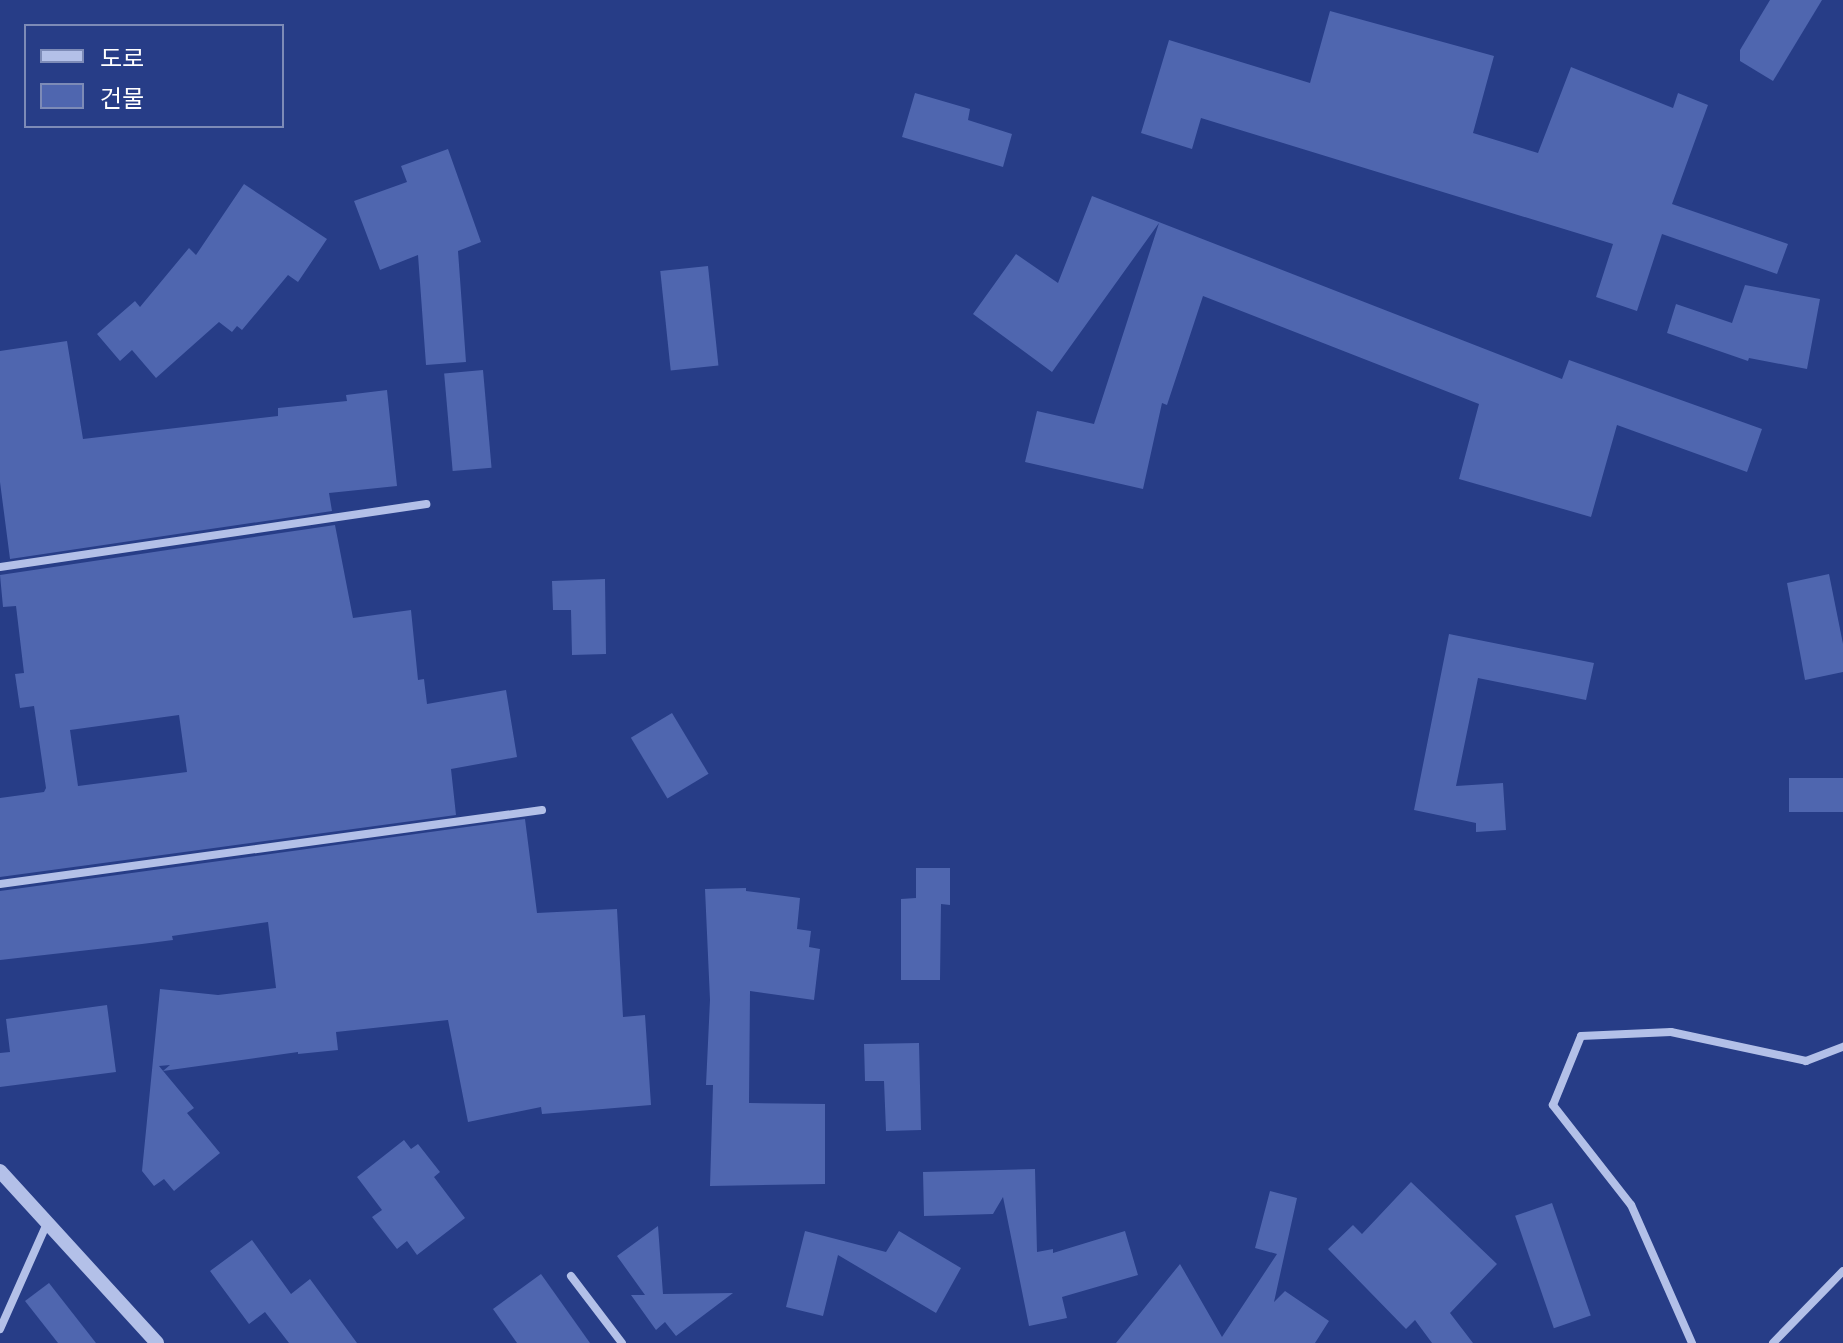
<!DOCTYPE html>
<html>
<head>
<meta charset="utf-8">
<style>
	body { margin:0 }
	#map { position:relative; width:1843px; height:1343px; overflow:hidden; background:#273d87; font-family:Lato,"Noto Sans KR",sans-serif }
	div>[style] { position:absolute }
	.building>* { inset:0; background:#4f66af; transform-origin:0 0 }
	.minor>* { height:8px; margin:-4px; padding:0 4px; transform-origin:4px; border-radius:4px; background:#b3c0e8 }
	.tertiary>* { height:14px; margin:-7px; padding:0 7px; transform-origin:7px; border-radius:7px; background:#b3c0e8 }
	span { translate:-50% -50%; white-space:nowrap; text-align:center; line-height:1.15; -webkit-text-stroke:6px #273d87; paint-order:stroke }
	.legend { position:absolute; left:24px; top:24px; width:260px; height:104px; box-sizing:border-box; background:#273d87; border:2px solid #7d8bb7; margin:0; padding:10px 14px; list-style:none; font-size:24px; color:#fff }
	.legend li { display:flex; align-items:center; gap:16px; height:40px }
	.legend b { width:40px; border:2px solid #7d8bb7 }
</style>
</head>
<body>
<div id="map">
	<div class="building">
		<div style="clip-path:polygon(1770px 0,1822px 0,1773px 81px,1740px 61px,1740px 50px)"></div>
		<div style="clip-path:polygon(1330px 11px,1494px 56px,1473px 133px,1538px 153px,1571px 67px,1673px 108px,1678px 93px,1708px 105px,1672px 204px,1788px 244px,1777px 274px,1662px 234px,1637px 311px,1596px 297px,1613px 244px,1201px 118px,1192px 149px,1141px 133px,1169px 40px,1310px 83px)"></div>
		<div style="clip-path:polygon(915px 93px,970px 109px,968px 120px,1012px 134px,1003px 167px,902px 137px)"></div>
		<div style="clip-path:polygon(448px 149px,481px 242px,458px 251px,466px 362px,426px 365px,418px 255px,380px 270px,354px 201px,407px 182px,401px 166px)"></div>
		<div style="clip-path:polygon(244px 184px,327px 239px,298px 282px,288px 275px,242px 330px,237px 326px,232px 332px,219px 322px,156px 378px,132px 350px,120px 361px,97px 334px,135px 301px,140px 307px,189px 248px,196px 255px)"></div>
		<div style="clip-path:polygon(1092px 196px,1562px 379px,1569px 360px,1762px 429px,1747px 472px,1617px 425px,1591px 517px,1459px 479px,1479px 404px,1203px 296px,1167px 405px,1162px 403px,1143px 489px,1025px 462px,1037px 411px,1094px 424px,1159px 223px,1052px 372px,973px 314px,1016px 254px,1058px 283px)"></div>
		<div style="left:708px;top:266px;width:100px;height:48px;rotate:84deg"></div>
		<div style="clip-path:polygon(1745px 285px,1820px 299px,1807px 369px,1749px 358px,1748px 361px,1667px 333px,1676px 304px,1732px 323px)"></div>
		<div style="clip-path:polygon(67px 341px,83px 439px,278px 416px,278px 408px,347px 401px,346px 395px,387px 390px,397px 486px,329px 493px,332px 511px,10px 559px,0 482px,0 351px)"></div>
		<div style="left:483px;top:370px;width:98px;height:39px;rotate:85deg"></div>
		<div style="clip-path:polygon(evenodd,335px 525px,353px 618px,411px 610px,418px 680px,424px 679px,427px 704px,506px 690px,517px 757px,451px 769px,456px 815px,0 877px,0 798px,44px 792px,46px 788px,34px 706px,20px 708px,15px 674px,24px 673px,16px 606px,3px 607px,0 575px,335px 525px,179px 715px,187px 772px,78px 786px,70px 730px,179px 715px)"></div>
		<div style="clip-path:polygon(1829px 574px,1843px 644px,1843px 672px,1805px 680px,1787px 583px)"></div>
		<div style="clip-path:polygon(605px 579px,606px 654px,572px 655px,571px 610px,553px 610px,552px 581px)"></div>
		<div style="clip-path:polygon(1449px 634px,1594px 663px,1586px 700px,1478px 678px,1456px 786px,1503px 783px,1506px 830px,1476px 832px,1476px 823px,1414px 810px)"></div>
		<div style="left:672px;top:713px;width:71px;height:48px;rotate:59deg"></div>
		<div style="left:1843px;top:778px;width:34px;height:54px;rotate:90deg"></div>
		<div style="clip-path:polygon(525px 819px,537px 913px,617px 909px,623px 1017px,645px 1015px,651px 1105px,542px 1114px,541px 1107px,468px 1122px,448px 1020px,336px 1032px,338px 1050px,298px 1054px,298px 1052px,163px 1071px,170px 1065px,159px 1066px,194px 1108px,187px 1113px,220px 1153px,174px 1191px,164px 1179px,154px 1186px,142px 1171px,160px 989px,218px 995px,276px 988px,268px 922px,172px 936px,173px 940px,142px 944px,0 960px,0 891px)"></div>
		<div style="clip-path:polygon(916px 868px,950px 868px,950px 905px,941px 904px,940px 980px,901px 980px,901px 899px,916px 898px)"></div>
		<div style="clip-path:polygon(746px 888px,746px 891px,800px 898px,797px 929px,811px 931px,809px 947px,820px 949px,814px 1000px,750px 991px,749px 1103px,825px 1104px,825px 1184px,710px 1186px,713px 1085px,706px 1085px,710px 1000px,705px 889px)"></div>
		<div style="clip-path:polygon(107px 1005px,116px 1072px,0 1087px,0 1053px,10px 1052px,6px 1019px)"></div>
		<div style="clip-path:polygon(919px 1043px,921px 1130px,886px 1131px,884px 1081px,865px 1081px,864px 1044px)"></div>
		<div style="clip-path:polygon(404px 1140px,411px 1149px,418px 1144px,440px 1172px,434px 1177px,465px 1218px,417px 1255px,407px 1241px,397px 1249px,372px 1217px,382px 1210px,357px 1177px)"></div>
		<div style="clip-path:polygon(1035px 1169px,1037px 1252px,1053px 1249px,1053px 1253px,1125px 1231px,1138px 1275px,1062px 1297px,1067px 1318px,1029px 1326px,1003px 1197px,993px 1214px,924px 1216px,923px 1172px)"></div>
		<div style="clip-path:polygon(1411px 1182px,1497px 1264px,1450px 1313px,1473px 1343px,1432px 1343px,1415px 1320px,1406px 1329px,1328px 1249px,1353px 1225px,1362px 1234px)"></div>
		<div style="clip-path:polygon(1270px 1191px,1297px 1198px,1274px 1302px,1285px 1291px,1329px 1321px,1315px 1343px,1116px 1343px,1180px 1264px,1222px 1337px,1277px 1254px,1255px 1248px)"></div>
		<div style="left:1552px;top:1203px;width:119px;height:39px;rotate:71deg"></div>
		<div style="clip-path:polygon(658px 1226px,663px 1294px,733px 1293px,676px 1336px,665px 1322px,656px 1330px,631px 1295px,645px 1295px,617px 1256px)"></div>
		<div style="clip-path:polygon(805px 1231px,886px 1252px,899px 1231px,961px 1268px,936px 1313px,838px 1255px,823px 1316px,786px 1307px)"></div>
		<div style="clip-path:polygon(252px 1240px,291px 1294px,310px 1279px,357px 1343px,289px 1343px,265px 1312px,249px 1324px,210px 1271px)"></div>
		<div style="clip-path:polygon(541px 1274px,590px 1343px,517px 1343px,493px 1309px)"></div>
		<div style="clip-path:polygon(49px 1283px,96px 1343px,58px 1343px,25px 1301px)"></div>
	</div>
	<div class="minor">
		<div style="left:0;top:567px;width:431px;rotate:-8.4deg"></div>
		<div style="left:0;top:884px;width:547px;rotate:-7.77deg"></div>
		<div style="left:571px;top:1276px;width:84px;rotate:52.7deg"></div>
		<div style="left:0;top:1329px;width:118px;rotate:-66deg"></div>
		<div style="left:1692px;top:1343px;width:151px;rotate:-113.8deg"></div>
		<div style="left:1631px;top:1205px;width:127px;rotate:-128deg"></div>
		<div style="left:1553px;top:1105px;width:74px;rotate:-67.9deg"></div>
		<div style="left:1581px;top:1036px;width:90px;rotate:-2.5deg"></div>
		<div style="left:1671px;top:1032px;width:138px;rotate:12.1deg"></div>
		<div style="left:1806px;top:1061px;width:40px;rotate:-21deg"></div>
		<div style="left:1773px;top:1343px;width:100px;rotate:-45.8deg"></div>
	</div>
	<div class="tertiary">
		<div style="left:0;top:1171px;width:233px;rotate:47.6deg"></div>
	</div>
	<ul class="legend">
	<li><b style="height:10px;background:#b3c0e8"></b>도로</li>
	<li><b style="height:22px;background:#4f66af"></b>건물</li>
	</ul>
</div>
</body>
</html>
